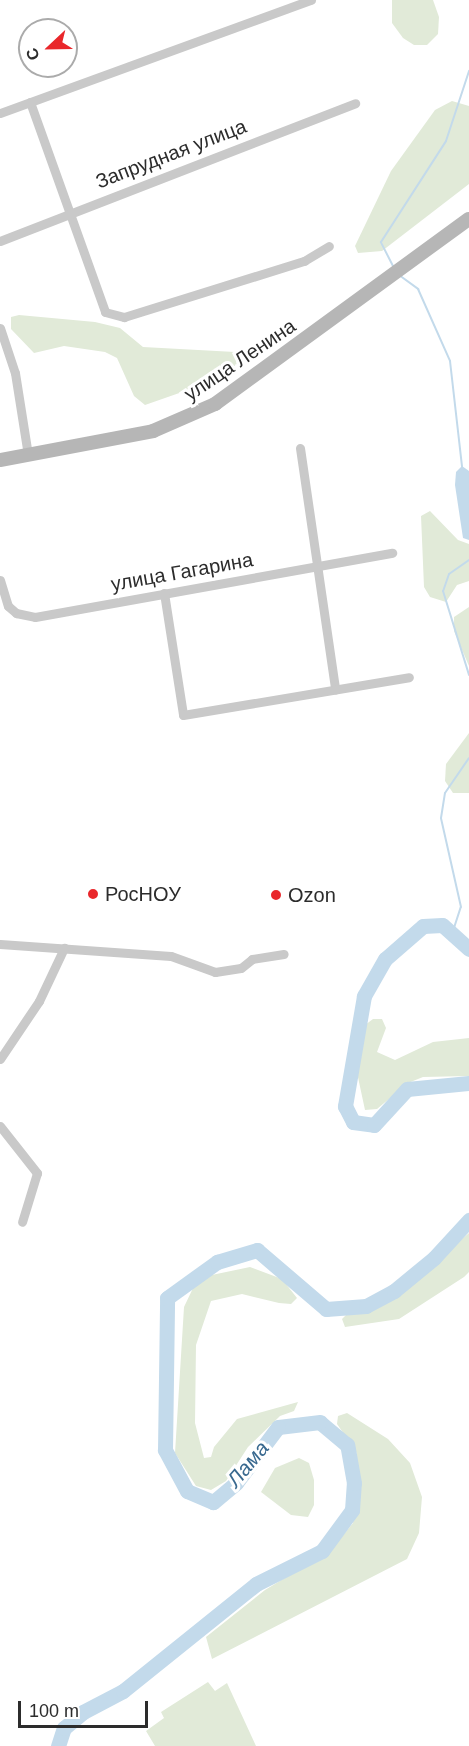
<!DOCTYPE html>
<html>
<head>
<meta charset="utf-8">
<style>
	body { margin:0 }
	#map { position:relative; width:469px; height:1746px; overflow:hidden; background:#fff; font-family:Helvetica,sans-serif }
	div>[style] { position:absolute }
	.green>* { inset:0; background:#e1ead8 }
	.water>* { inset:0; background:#c3daeb }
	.stream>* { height:2px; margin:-1px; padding:0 1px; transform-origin:1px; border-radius:1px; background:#c3daeb }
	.river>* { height:15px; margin:-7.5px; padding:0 7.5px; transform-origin:7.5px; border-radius:7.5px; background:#c3daeb }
	.street>* { height:9px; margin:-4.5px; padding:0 4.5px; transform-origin:4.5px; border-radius:4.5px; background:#c9c9c9 }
	.secondary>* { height:14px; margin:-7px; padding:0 7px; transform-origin:7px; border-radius:7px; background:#b6b6b6 }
	.dots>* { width:16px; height:16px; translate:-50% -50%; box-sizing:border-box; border:3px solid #fff; border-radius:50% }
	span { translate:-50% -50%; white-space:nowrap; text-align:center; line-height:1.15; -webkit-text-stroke:6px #fff; paint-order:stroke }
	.street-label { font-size:20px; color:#2c2c2c }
	.poi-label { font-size:20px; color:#2c2c2c }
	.left { translate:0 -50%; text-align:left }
	.water-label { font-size:21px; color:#39698f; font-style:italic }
	.north { position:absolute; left:18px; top:18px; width:60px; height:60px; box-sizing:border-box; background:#fff; border:2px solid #ababab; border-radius:50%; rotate:248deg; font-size:16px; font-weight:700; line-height:24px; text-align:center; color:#2c2c2c }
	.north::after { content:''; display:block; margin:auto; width:21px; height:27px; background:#e9272b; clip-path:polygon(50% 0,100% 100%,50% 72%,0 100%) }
	.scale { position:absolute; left:18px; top:1701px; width:130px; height:27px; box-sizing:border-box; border:3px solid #2c2c2c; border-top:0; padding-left:8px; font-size:18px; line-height:21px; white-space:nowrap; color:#2c2c2c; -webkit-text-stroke:4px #fff; paint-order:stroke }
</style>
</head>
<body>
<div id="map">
	<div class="green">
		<div style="clip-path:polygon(392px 0,433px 0,439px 17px,438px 34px,427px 45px,414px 45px,403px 38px,392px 23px)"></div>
		<div style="clip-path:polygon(452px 101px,469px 106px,469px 184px,382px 251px,358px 253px,355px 246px,391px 171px,435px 110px)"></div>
		<div style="clip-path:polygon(19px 315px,95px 322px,120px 328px,143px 347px,235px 352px,237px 368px,225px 377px,145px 405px,134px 396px,117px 358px,105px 352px,64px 346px,34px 353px,11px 329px,11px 317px)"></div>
		<div style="clip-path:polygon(430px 511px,458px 540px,469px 544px,469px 581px,457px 585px,446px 602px,430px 597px,424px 587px,421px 516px)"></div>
		<div style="clip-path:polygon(469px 607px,469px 666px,454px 631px,454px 617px)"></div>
		<div style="clip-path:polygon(469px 733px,469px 793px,453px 793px,445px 781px,446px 764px)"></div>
		<div style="clip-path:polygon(373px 1019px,382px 1019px,386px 1028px,377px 1052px,395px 1060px,433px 1042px,469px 1038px,469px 1076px,423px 1077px,408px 1083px,377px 1109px,365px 1110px,356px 1068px,365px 1025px)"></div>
		<div style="clip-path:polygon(469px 1233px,469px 1272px,464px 1277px,399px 1319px,345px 1327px,342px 1319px,348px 1313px,391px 1300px)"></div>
		<div style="clip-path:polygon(250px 1267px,282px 1279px,297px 1298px,291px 1304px,279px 1303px,242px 1294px,211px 1301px,196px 1345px,195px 1423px,204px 1458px,211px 1457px,214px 1447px,237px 1419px,298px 1402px,294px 1411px,280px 1416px,248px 1447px,226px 1481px,211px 1490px,196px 1486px,175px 1453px,184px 1307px,195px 1284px,207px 1276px)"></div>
		<div style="clip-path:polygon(347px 1413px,388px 1439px,410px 1463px,422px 1497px,419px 1533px,407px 1559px,212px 1659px,206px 1637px,265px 1590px,331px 1550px,353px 1523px,360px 1483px,356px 1451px,337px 1424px,338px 1416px)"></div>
		<div style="clip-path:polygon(299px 1458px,309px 1463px,314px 1480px,314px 1505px,308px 1517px,291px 1515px,261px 1492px,275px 1468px)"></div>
		<div style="clip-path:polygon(208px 1682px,215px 1691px,227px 1683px,256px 1746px,155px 1746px,146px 1731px,164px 1718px,161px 1712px)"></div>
	</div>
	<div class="water">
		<div style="clip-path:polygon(462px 466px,469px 471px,469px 540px,463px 538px,455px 485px,456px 472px)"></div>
	</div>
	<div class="stream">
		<div style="left:394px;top:268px;width:29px;rotate:-117deg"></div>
		<div style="left:381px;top:242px;width:120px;rotate:-57.2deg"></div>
		<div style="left:446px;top:141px;width:74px;rotate:-71.8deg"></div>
		<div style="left:399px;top:275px;width:24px;rotate:36deg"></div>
		<div style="left:418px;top:289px;width:79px;rotate:66deg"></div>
		<div style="left:450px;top:361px;width:106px;rotate:83.5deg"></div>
		<div style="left:469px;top:560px;width:24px;rotate:145deg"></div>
		<div style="left:449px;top:574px;width:18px;rotate:109deg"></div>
		<div style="left:443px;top:591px;width:88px;rotate:72.8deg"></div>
		<div style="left:452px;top:934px;width:28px;rotate:-72deg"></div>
		<div style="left:461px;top:907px;width:91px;rotate:-102.7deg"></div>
		<div style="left:441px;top:818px;width:25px;rotate:-81deg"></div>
		<div style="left:445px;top:793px;width:42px;rotate:-55.6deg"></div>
	</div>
	<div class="river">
		<div style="left:469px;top:949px;width:36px;rotate:-138deg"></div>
		<div style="left:442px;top:925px;width:19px;rotate:177deg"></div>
		<div style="left:423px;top:926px;width:50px;rotate:139deg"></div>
		<div style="left:385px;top:959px;width:43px;rotate:119.6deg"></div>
		<div style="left:364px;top:996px;width:112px;rotate:99.8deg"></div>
		<div style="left:345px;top:1106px;width:18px;rotate:63deg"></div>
		<div style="left:353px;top:1122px;width:21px;rotate:8deg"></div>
		<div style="left:374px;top:1125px;width:49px;rotate:-47.5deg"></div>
		<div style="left:407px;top:1089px;width:62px;rotate:-5.5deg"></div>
		<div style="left:58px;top:1746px;width:19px;rotate:-72deg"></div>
		<div style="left:64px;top:1728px;width:25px;rotate:-40deg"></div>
		<div style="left:83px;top:1712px;width:45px;rotate:-27.7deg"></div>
		<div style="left:123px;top:1691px;width:171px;rotate:-38.8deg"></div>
		<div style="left:256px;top:1584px;width:74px;rotate:-26.6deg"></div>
		<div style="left:322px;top:1551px;width:51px;rotate:-53.8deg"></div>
		<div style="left:352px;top:1510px;width:27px;rotate:-86deg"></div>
		<div style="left:354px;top:1483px;width:39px;rotate:-100deg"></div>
		<div style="left:347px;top:1445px;width:35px;rotate:-140deg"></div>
		<div style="left:320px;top:1422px;width:42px;rotate:173.2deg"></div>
		<div style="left:278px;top:1427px;width:70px;rotate:126.9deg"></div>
		<div style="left:236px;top:1483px;width:30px;rotate:140deg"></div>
		<div style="left:213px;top:1502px;width:28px;rotate:-157deg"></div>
		<div style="left:187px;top:1491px;width:47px;rotate:-118.2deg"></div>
		<div style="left:165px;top:1450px;width:152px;rotate:-89.2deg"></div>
		<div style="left:167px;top:1298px;width:62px;rotate:-35.8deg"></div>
		<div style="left:217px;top:1262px;width:42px;rotate:-16.7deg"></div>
		<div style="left:257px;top:1250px;width:91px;rotate:40.5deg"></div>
		<div style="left:326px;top:1309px;width:40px;rotate:-4.3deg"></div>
		<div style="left:366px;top:1306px;width:32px;rotate:-28deg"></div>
		<div style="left:394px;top:1291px;width:52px;rotate:-39.5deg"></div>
		<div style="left:434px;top:1258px;width:52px;rotate:-47.4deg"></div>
	</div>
	<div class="street">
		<div style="left:30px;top:102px;width:223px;rotate:70.3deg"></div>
		<div style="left:105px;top:312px;width:20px;rotate:15deg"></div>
		<div style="left:124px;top:317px;width:189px;rotate:-17.3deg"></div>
		<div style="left:304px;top:261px;width:29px;rotate:-31deg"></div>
		<div style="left:0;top:113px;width:331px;rotate:-20deg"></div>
		<div style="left:0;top:241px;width:381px;rotate:-21.2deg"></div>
		<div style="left:0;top:328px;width:47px;rotate:71.6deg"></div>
		<div style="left:15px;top:373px;width:83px;rotate:81deg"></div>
		<div style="left:300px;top:448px;width:244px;rotate:81.7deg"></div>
		<div style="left:0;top:580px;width:27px;rotate:73deg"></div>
		<div style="left:8px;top:606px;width:11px;rotate:41deg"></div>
		<div style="left:16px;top:613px;width:19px;rotate:12deg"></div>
		<div style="left:35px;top:617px;width:363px;rotate:-10.2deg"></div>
		<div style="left:164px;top:593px;width:123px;rotate:81.1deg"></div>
		<div style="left:183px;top:715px;width:229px;rotate:-9.5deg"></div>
		<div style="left:0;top:944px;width:171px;rotate:4deg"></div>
		<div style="left:171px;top:956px;width:47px;rotate:20deg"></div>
		<div style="left:215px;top:972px;width:26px;rotate:-9deg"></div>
		<div style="left:241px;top:968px;width:14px;rotate:-39deg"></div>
		<div style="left:252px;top:959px;width:32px;rotate:-9deg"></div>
		<div style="left:0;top:1059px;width:70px;rotate:-56.1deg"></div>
		<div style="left:39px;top:1001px;width:59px;rotate:-64.7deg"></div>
		<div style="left:0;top:1126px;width:60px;rotate:51.8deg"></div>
		<div style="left:37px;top:1173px;width:51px;rotate:107deg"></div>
	</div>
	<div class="secondary">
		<div style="left:0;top:460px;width:156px;rotate:-10.7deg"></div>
		<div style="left:153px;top:431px;width:68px;rotate:-23.5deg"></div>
		<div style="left:215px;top:404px;width:314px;rotate:-36.1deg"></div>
	</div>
	<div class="dots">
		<div style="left:93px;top:894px;background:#e9272b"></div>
		<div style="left:276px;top:895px;background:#e9272b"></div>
	</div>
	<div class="street-label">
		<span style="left:171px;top:154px;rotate:-21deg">Запрудная улица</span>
		<span style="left:240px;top:360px;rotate:-34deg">улица Ленина</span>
		<span style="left:182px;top:572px;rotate:-10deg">улица Гагарина</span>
	</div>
	<div class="poi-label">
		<span class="left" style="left:105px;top:894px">РосНОУ</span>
		<span class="left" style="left:288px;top:895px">Ozon</span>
	</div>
	<div class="water-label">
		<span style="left:248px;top:1464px;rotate:-50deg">Лама</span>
	</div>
	<div class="north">С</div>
	<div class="scale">100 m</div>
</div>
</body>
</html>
